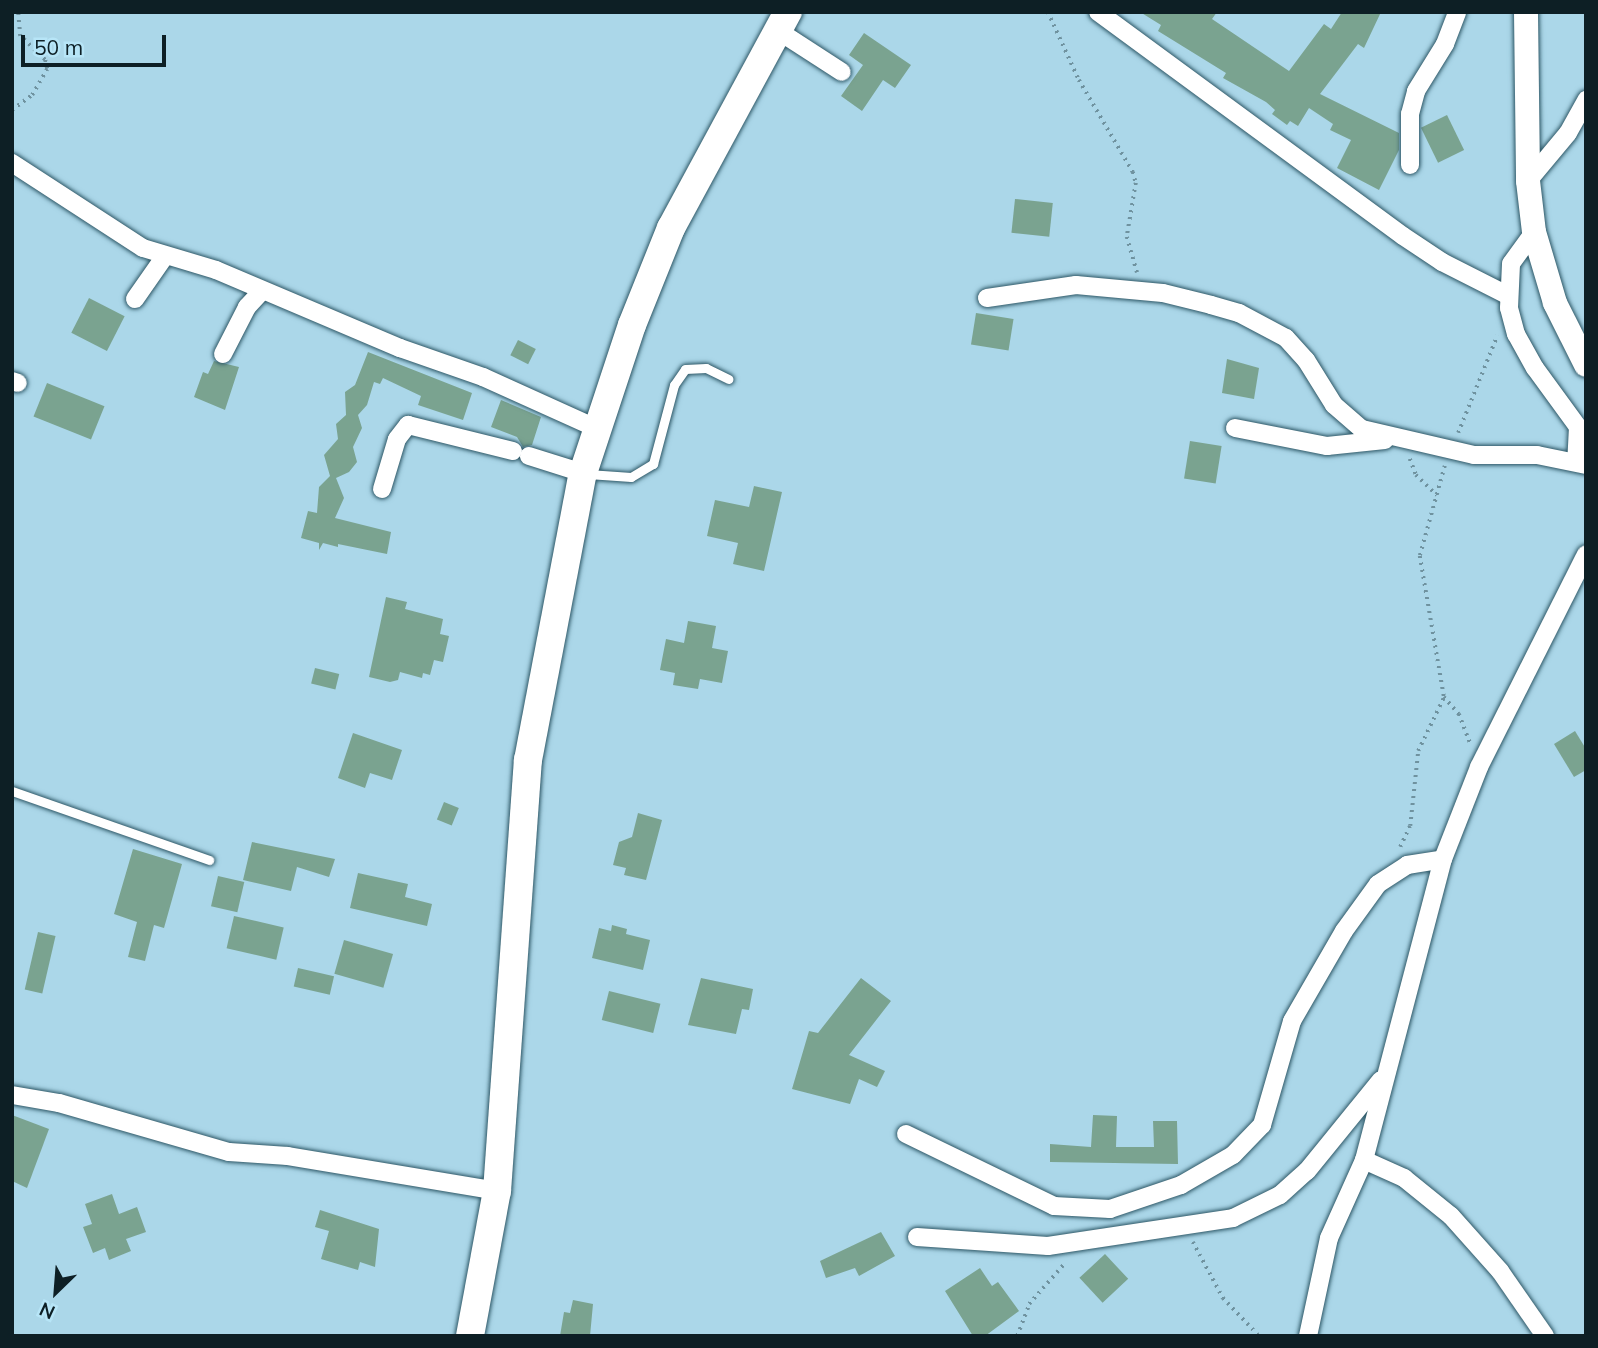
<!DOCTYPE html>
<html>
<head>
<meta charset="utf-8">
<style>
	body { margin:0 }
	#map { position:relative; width:1598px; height:1348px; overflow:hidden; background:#abd7e9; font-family:Mulish,sans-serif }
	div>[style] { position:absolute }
	.building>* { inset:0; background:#7aa390; transform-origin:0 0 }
	.path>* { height:3.5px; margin-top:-1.75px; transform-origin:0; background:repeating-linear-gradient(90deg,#6f929f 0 2px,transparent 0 7px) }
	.roads { filter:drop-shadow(0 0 2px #2d5766) drop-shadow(0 0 2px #2d5766) }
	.service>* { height:9px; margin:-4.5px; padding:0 4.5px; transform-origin:4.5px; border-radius:4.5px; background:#fff }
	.minor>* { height:18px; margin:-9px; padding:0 9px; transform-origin:9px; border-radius:9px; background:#fff }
	.secondary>* { height:24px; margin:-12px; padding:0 12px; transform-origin:12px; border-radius:12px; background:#fff }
	.trunk>* { height:28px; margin:-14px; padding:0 14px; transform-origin:14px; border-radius:14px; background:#fff }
	span { translate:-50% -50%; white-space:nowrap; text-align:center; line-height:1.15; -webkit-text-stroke:5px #b7e5f7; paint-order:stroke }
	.frame { position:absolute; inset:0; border:14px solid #0d1f25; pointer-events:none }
	.north { position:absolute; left:21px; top:1257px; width:70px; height:70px; -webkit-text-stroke:5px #b7e5f7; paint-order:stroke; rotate:205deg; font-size:19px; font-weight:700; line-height:28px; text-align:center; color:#0d1f25 }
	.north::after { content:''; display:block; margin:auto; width:24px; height:32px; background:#0d1f25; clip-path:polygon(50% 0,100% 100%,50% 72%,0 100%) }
	.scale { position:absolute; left:21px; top:35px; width:145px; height:32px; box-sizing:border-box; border:4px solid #0d1f25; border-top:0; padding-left:9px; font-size:21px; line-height:24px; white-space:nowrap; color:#0d1f25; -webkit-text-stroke:5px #b7e5f7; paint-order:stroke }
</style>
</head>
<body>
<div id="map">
	<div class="building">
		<div style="clip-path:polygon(1140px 12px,1217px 12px,1212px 19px,1289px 71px,1324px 24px,1331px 29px,1342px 12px,1381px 12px,1364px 48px,1358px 44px,1320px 94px,1399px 133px,1399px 150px,1379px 190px,1337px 168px,1351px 140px,1330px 130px,1333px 124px,1309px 108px,1298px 126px,1290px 121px,1287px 125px,1272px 114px,1275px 110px,1266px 102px,1223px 78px,1226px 73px,1158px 31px,1161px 25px)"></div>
		<div style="clip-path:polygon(864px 33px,911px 65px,895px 88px,883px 80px,862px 111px,841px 96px,863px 65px,849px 55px)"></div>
		<div style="left:1447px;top:115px;width:39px;height:29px;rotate:64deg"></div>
		<div style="left:1015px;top:199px;width:38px;height:34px;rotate:6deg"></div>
		<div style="left:89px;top:298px;width:40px;height:39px;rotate:27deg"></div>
		<div style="left:976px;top:313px;width:38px;height:32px;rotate:9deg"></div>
		<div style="left:518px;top:340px;width:20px;height:17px;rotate:27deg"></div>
		<div style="clip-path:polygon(368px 352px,472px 393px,463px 420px,418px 405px,421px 396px,383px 378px,380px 384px,374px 382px,367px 405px,358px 415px,362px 428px,353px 447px,357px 462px,349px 472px,336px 478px,344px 498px,335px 518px,391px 532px,387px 554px,338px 544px,338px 547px,323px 543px,319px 550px,319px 543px,301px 538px,308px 511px,317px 513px,319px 487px,330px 476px,324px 455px,338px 439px,336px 424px,346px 415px,345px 392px,355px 385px)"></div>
		<div style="clip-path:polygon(1227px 359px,1259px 368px,1254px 399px,1222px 393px)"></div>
		<div style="clip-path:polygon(214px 361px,239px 367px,225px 410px,194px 397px,203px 372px,208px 374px)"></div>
		<div style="left:47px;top:383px;width:62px;height:36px;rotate:22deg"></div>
		<div style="clip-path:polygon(501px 400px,541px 417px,532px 445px,523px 447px,517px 437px,491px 427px)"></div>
		<div style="left:1190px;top:441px;width:32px;height:38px;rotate:9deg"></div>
		<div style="clip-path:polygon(754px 486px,782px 492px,764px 571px,733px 564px,738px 543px,707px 536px,715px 500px,749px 507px)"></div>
		<div style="clip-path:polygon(386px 597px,407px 602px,405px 609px,443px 619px,440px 634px,449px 636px,443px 662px,434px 660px,430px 675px,423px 673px,422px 678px,400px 672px,398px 680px,390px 682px,369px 677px)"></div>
		<div style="clip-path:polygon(688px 621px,716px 626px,712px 648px,728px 651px,722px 683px,700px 679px,698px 689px,673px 685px,675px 673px,660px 670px,666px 639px,684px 643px)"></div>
		<div style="left:315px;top:668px;width:25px;height:16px;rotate:14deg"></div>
		<div style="clip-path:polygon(1575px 731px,1586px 749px,1586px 770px,1574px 777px,1554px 744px)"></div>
		<div style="clip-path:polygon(353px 733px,402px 750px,392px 780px,370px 773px,365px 788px,338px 778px)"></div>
		<div style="left:444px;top:802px;width:16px;height:19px;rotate:22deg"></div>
		<div style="clip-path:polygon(638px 813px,662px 820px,646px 880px,624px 875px,626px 868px,613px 865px,619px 842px,632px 837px)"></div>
		<div style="clip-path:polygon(252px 842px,335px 859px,329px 877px,297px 867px,291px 891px,243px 880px)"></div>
		<div style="clip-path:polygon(133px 849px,182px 864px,164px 928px,154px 925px,145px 961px,128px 957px,137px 922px,114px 914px)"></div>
		<div style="clip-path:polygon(358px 873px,408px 884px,405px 897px,432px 904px,427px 926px,350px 908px)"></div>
		<div style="left:218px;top:876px;width:27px;height:31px;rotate:13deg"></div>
		<div style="left:234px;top:916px;width:51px;height:33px;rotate:13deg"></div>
		<div style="clip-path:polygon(612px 925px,627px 929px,626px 934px,650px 940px,643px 970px,592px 958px,599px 928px,611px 931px)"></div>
		<div style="left:38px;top:932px;width:18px;height:59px;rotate:13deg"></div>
		<div style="left:344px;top:940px;width:51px;height:35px;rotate:16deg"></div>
		<div style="left:298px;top:968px;width:37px;height:19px;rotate:13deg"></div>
		<div style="clip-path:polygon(701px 978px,753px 989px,749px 1010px,742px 1009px,736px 1034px,688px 1025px)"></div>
		<div style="clip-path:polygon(861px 978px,891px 1001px,849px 1055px,885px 1071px,877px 1087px,859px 1079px,850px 1104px,792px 1089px,809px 1031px,818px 1033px)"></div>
		<div style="left:609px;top:991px;width:53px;height:30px;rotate:14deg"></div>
		<div style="clip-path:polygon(12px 1115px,49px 1129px,27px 1188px,12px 1181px)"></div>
		<div style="clip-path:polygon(1093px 1115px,1117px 1116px,1116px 1147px,1154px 1147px,1153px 1121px,1177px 1121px,1178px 1164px,1050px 1162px,1050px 1144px,1091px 1147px)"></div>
		<div style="clip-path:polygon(112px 1194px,119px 1214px,137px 1207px,146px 1232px,126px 1239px,131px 1251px,109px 1260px,105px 1248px,93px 1253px,83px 1227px,92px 1224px,85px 1204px)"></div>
		<div style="clip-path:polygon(320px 1210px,379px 1229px,375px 1267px,360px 1262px,358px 1270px,321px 1259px,329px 1231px,315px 1227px)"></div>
		<div style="clip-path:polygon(881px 1232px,895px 1256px,859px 1276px,855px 1268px,826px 1278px,820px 1261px)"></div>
		<div style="left:1105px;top:1254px;width:34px;height:35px;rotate:47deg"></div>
		<div style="clip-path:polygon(980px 1268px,992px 1286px,998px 1282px,1019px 1311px,985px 1336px,973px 1336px,945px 1291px)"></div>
		<div style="clip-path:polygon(573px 1300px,593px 1304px,590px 1336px,560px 1336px,564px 1312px,570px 1313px)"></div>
	</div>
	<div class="path">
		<div style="left:1048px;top:12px;width:75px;rotate:65.5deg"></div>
		<div style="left:1079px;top:80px;width:107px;rotate:59.6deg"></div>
		<div style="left:1133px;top:172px;width:11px;rotate:75deg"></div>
		<div style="left:1136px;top:183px;width:55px;rotate:99.5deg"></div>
		<div style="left:1127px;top:237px;width:37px;rotate:74deg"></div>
		<div style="left:12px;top:110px;width:25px;rotate:-37deg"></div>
		<div style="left:32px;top:95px;width:30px;rotate:-60deg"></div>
		<div style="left:47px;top:69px;width:9px;rotate:-103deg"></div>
		<div style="left:45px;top:60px;width:35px;rotate:-136deg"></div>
		<div style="left:20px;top:36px;width:24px;rotate:-95deg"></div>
		<div style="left:1458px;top:433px;width:105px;rotate:-68.1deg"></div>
		<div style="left:1410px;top:459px;width:17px;rotate:69deg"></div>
		<div style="left:1416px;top:475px;width:29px;rotate:44deg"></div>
		<div style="left:1445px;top:466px;width:93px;rotate:105.5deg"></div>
		<div style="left:1420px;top:556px;width:143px;rotate:80.3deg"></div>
		<div style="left:1444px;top:697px;width:23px;rotate:49deg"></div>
		<div style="left:1459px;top:714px;width:33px;rotate:69deg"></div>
		<div style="left:1400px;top:847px;width:23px;rotate:-65deg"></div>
		<div style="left:1410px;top:826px;width:75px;rotate:-83.9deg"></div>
		<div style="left:1418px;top:751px;width:60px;rotate:-64.3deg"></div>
		<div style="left:1193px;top:1242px;width:64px;rotate:61.8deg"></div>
		<div style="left:1223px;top:1298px;width:52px;rotate:46.5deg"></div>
		<div style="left:1017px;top:1336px;width:34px;rotate:-69deg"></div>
		<div style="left:1029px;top:1304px;width:55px;rotate:-48.7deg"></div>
	</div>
	<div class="roads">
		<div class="service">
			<div style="left:588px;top:474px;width:43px;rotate:4deg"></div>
			<div style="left:631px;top:477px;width:26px;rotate:-31deg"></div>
			<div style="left:653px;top:464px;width:82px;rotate:-75.1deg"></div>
			<div style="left:674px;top:385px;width:19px;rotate:-55deg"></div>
			<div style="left:685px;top:369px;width:21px;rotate:-3deg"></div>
			<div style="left:706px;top:368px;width:25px;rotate:26deg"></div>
			<div style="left:12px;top:791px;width:209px;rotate:19.3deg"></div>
		</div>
		<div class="minor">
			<div style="left:1098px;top:12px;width:378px;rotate:36.3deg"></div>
			<div style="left:1403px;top:236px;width:47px;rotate:33.7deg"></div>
			<div style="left:1442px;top:262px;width:73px;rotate:26.9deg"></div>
			<div style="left:777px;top:30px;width:77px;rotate:32.9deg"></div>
			<div style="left:12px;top:163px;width:156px;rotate:33deg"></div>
			<div style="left:143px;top:248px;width:76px;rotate:16.8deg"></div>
			<div style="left:216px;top:270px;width:200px;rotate:23deg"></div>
			<div style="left:400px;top:348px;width:88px;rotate:19.3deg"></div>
			<div style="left:483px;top:377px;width:126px;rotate:24.3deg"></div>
			<div style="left:1410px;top:165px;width:51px;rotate:-90deg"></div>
			<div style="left:1410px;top:114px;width:24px;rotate:-75deg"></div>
			<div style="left:1416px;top:91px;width:55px;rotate:-58.3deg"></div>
			<div style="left:1445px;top:44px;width:34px;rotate:-69deg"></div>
			<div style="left:1528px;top:181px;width:62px;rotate:-50.2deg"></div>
			<div style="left:1568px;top:133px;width:38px;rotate:-61deg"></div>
			<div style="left:1534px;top:232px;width:39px;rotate:126deg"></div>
			<div style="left:1511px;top:264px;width:44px;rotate:92.6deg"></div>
			<div style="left:1509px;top:308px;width:27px;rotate:75deg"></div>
			<div style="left:1516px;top:334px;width:39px;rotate:61deg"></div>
			<div style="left:1535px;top:368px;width:73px;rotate:53.9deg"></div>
			<div style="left:1578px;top:427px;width:34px;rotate:93deg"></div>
			<div style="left:987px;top:298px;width:90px;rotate:-8.3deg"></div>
			<div style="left:1076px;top:285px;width:87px;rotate:5.3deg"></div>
			<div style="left:1163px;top:293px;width:49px;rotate:14deg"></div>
			<div style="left:1211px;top:305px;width:29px;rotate:16deg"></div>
			<div style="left:1239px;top:313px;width:53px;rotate:28deg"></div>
			<div style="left:1286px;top:338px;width:30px;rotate:48deg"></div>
			<div style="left:1306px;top:360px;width:53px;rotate:58.1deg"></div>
			<div style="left:1334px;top:405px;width:37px;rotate:41deg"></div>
			<div style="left:1362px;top:429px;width:115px;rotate:13.1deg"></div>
			<div style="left:1474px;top:455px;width:63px"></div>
			<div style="left:1537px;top:455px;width:50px;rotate:11.5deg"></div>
			<div style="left:135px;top:299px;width:52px;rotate:-55.1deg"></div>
			<div style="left:223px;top:354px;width:53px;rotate:-62.9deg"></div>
			<div style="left:247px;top:307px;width:22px;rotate:-47deg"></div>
			<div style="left:12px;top:381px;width:6px;rotate:18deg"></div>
			<div style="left:1235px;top:428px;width:94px;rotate:11.1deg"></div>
			<div style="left:1327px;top:446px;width:58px;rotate:-5.9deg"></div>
			<div style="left:529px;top:456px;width:57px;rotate:17.5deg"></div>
			<div style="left:382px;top:489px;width:52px;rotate:-73.3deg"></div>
			<div style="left:397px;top:439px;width:18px;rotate:-52deg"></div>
			<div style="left:408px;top:425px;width:108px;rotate:13.9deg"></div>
			<div style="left:12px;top:1095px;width:48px;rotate:9.7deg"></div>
			<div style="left:59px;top:1103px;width:177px;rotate:16.1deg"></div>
			<div style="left:229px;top:1152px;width:59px;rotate:3.9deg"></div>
			<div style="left:288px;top:1156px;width:212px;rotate:9.5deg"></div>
			<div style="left:906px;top:1134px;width:165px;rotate:25.9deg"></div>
			<div style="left:1054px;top:1206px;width:56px;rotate:3.1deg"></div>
			<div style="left:1110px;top:1209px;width:75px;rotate:-18.7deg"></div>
			<div style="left:1181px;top:1185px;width:60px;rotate:-30deg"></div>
			<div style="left:1233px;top:1155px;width:42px;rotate:-46deg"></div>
			<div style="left:1262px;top:1125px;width:108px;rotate:-73.9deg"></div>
			<div style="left:1292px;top:1021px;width:104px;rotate:-60deg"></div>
			<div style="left:1344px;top:931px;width:58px;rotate:-54.1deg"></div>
			<div style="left:1378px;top:884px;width:35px;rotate:-33deg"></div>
			<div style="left:1407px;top:865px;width:36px;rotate:-9deg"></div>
			<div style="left:1364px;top:1160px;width:44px;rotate:24.2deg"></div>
			<div style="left:1404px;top:1178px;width:60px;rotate:39deg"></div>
			<div style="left:1451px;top:1216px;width:74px;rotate:48.3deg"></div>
			<div style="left:1500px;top:1271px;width:79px;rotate:55.3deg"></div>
			<div style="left:917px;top:1237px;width:131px;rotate:3.9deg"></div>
			<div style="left:1048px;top:1246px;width:187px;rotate:-8.6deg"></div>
			<div style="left:1233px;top:1218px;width:52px;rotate:-26.1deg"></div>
			<div style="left:1280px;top:1195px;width:36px;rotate:-42deg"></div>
			<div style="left:1307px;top:1171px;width:117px;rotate:-50.9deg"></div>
			<div style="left:1308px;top:1336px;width:100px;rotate:-77.9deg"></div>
			<div style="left:1329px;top:1238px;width:85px;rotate:-65.8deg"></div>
			<div style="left:1364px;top:1160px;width:311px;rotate:-75.3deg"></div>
			<div style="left:1443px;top:859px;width:99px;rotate:-68.6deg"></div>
			<div style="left:1479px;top:767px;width:238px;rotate:-63.3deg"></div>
		</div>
		<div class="secondary">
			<div style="left:1526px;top:12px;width:169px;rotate:89.3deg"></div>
			<div style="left:1528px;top:181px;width:51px;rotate:83.3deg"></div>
			<div style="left:1534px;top:232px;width:74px;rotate:73.5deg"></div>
			<div style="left:1555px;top:303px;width:69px;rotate:63.4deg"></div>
		</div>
		<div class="trunk">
			<div style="left:470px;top:1336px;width:147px;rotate:-79.5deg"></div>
			<div style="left:497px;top:1191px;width:432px;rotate:-85.9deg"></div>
			<div style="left:528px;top:760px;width:292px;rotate:-79.2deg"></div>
			<div style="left:583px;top:473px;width:156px;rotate:-71.7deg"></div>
			<div style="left:632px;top:325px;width:105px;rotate:-68.1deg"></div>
			<div style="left:671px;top:228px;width:246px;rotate:-61.6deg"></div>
		</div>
	</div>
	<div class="frame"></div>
	<div class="north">N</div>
	<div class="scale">50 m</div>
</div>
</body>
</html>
